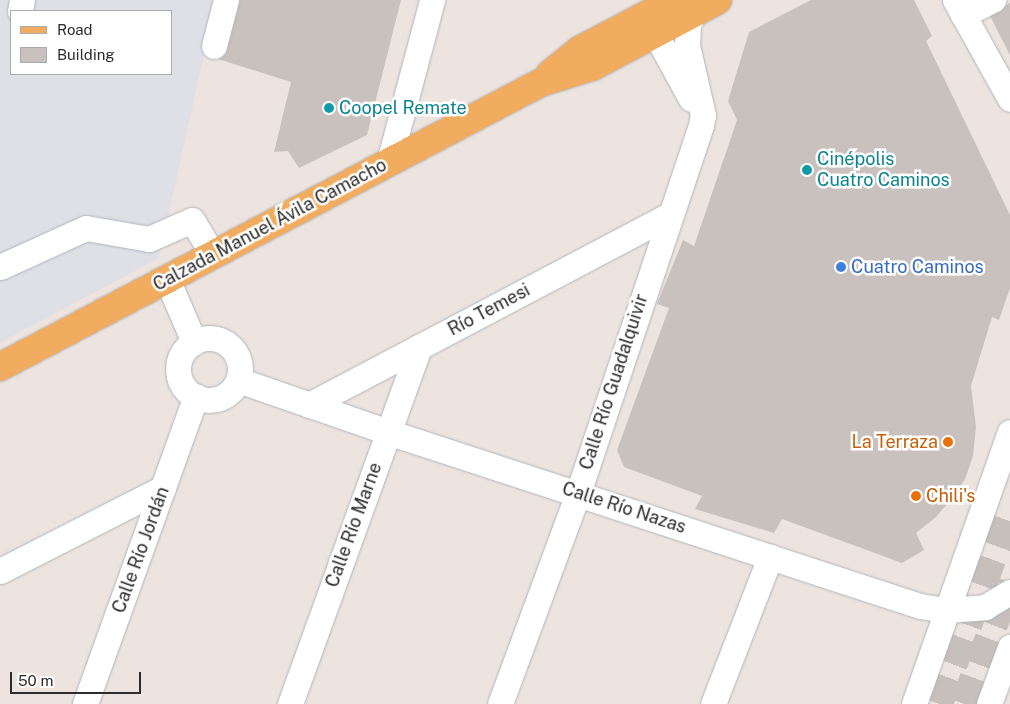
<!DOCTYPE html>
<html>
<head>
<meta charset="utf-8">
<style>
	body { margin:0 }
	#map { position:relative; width:1010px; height:704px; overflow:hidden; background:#eee4df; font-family:"Public Sans",sans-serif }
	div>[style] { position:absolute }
	.industrial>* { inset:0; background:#dfdfe6 }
	.building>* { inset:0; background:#c9c1be }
	.major-tunnel>* { height:28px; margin-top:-14px; transform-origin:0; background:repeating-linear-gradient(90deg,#c7bfbb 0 28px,transparent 0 42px) }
	.roads { filter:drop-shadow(0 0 1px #afb4bc) drop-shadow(0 0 1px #afb4bc) }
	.minor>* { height:25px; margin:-12.5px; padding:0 12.5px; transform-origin:12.5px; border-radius:12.5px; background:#fff }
	.minor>.ring { margin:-12.5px; padding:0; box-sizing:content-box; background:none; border:25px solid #fff; border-radius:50% }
	.major>* { height:28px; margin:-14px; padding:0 14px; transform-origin:14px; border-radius:14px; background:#f1ac60 }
	.dots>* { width:14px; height:14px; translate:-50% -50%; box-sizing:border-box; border:2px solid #fff; border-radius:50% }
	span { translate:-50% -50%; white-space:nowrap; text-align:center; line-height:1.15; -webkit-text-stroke:5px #fff; paint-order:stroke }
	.culture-label { font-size:18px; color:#0d838f }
	.left { translate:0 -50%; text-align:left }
	.street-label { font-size:18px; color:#2c2c2c }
	.shop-label { font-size:18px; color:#366cbe }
	.food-label { font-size:18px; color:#c56008 }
	.right { translate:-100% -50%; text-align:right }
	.legend { position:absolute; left:10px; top:10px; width:162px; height:65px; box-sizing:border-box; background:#fff; border:1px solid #ababab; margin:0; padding:6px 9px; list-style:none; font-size:15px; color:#2c2c2c }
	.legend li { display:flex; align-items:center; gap:10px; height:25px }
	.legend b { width:25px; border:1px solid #ababab }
	.scale { position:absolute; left:10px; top:672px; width:131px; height:22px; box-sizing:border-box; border:2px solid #2c2c2c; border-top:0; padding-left:6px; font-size:15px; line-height:18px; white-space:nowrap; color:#2c2c2c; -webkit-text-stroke:4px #fff; paint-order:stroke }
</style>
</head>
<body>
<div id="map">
	<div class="industrial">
		<div style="clip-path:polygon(evenodd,0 0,216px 0,159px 258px,0 343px,0 0,11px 11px,171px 11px,171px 74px,11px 74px,11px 11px)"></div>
	</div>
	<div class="building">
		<div style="clip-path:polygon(229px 0,401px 0,367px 135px,299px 168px,288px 151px,274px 152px,291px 82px,215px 58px)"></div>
		<div style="clip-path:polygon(811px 0,914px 0,932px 36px,926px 41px,1010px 215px,1010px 288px,999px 320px,992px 317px,971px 386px,976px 427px,973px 456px,965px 479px,954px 496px,936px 517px,916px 533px,924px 550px,902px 563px,782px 519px,774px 533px,695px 509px,702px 496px,624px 467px,617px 450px,669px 308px,657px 304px,683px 240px,694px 246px,737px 120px,728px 101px,749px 32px)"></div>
		<div style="clip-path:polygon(1010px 3px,1010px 55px,989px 14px)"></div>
	</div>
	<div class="major-tunnel">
		<div style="left:939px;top:704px;width:206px;rotate:-69.8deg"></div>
		<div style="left:964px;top:704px;width:130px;rotate:-69.3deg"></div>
	</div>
	<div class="roads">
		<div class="minor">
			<div style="left:955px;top:0;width:113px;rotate:60.9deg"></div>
			<div style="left:20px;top:11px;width:11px;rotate:-80deg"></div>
			<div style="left:963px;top:15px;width:34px;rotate:-27deg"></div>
			<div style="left:655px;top:33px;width:75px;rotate:61.4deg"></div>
			<div style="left:214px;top:46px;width:48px;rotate:-75.4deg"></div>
			<div style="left:389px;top:162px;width:168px;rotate:-75.1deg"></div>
			<div style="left:0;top:267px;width:94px;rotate:-24.4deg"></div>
			<div style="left:86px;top:228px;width:64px;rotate:9.9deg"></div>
			<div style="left:149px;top:239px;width:47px;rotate:-23.8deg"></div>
			<div style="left:192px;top:220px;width:41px;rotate:59deg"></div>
			<div style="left:167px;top:279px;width:69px;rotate:66.8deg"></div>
			<div class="ring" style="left:178px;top:338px;width:37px;height:37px"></div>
			<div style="left:238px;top:380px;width:159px;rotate:19.1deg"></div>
			<div style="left:388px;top:432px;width:560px;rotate:18.11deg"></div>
			<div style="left:920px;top:606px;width:26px;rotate:9deg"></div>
			<div style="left:946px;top:610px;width:39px;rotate:-4deg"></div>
			<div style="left:985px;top:607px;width:29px;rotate:-31deg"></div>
			<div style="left:309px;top:405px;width:407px;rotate:-27.8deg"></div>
			<div style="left:0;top:571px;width:183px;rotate:-27deg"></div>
			<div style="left:85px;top:704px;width:327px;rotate:-70.2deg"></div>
			<div style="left:290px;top:704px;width:380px;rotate:-70.1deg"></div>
			<div style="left:500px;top:704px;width:225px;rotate:-69.7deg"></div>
			<div style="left:578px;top:493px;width:388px;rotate:-71.5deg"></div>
			<div style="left:701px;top:125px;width:10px;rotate:-79deg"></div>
			<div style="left:703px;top:115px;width:72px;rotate:-102.9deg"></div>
			<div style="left:687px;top:45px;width:20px;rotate:-87deg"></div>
			<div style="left:688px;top:25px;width:13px;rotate:-63deg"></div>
			<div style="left:713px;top:704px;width:158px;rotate:-68.8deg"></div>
			<div style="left:914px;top:704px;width:288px;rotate:-70.6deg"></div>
			<div style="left:989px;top:704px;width:61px;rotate:-69.8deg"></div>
		</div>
		<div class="major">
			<div style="left:550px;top:74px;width:38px;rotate:-39deg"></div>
			<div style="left:580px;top:50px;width:107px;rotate:-27.8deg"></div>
			<div style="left:0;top:367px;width:610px;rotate:-27.74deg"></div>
			<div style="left:540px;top:83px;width:57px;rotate:-17.5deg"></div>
			<div style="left:594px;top:66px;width:140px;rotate:-28deg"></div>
		</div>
	</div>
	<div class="dots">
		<div style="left:329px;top:108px;background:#0f9aa8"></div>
		<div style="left:807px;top:170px;background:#0f9aa8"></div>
		<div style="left:841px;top:267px;background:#3f7fe0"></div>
		<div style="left:948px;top:442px;background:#e8710a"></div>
		<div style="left:916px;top:496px;background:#e8710a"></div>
	</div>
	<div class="culture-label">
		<span class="left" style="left:339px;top:108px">Coopel Remate</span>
		<span class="left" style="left:817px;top:170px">Cinépolis<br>Cuatro Caminos</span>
	</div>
	<div class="street-label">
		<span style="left:270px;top:225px;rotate:-28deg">Calzada Manuel Ávila Camacho</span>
		<span style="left:489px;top:310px;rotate:-28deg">Río Temesi</span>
		<span style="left:614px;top:382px;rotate:-72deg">Calle Río Guadalquivir</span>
		<span style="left:624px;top:508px;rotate:18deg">Calle Río Nazas</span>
		<span style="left:354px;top:525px;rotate:-70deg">Calle Río Marne</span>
		<span style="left:141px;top:550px;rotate:-70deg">Calle Río Jordán</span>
	</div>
	<div class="shop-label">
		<span class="left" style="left:851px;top:267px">Cuatro Caminos</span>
	</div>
	<div class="food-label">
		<span class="right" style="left:938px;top:442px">La Terraza</span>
		<span class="left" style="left:926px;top:496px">Chili's</span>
	</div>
	<ul class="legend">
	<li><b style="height:6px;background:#f1ac60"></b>Road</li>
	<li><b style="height:14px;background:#c9c1be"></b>Building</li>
	</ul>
	<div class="scale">50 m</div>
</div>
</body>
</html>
